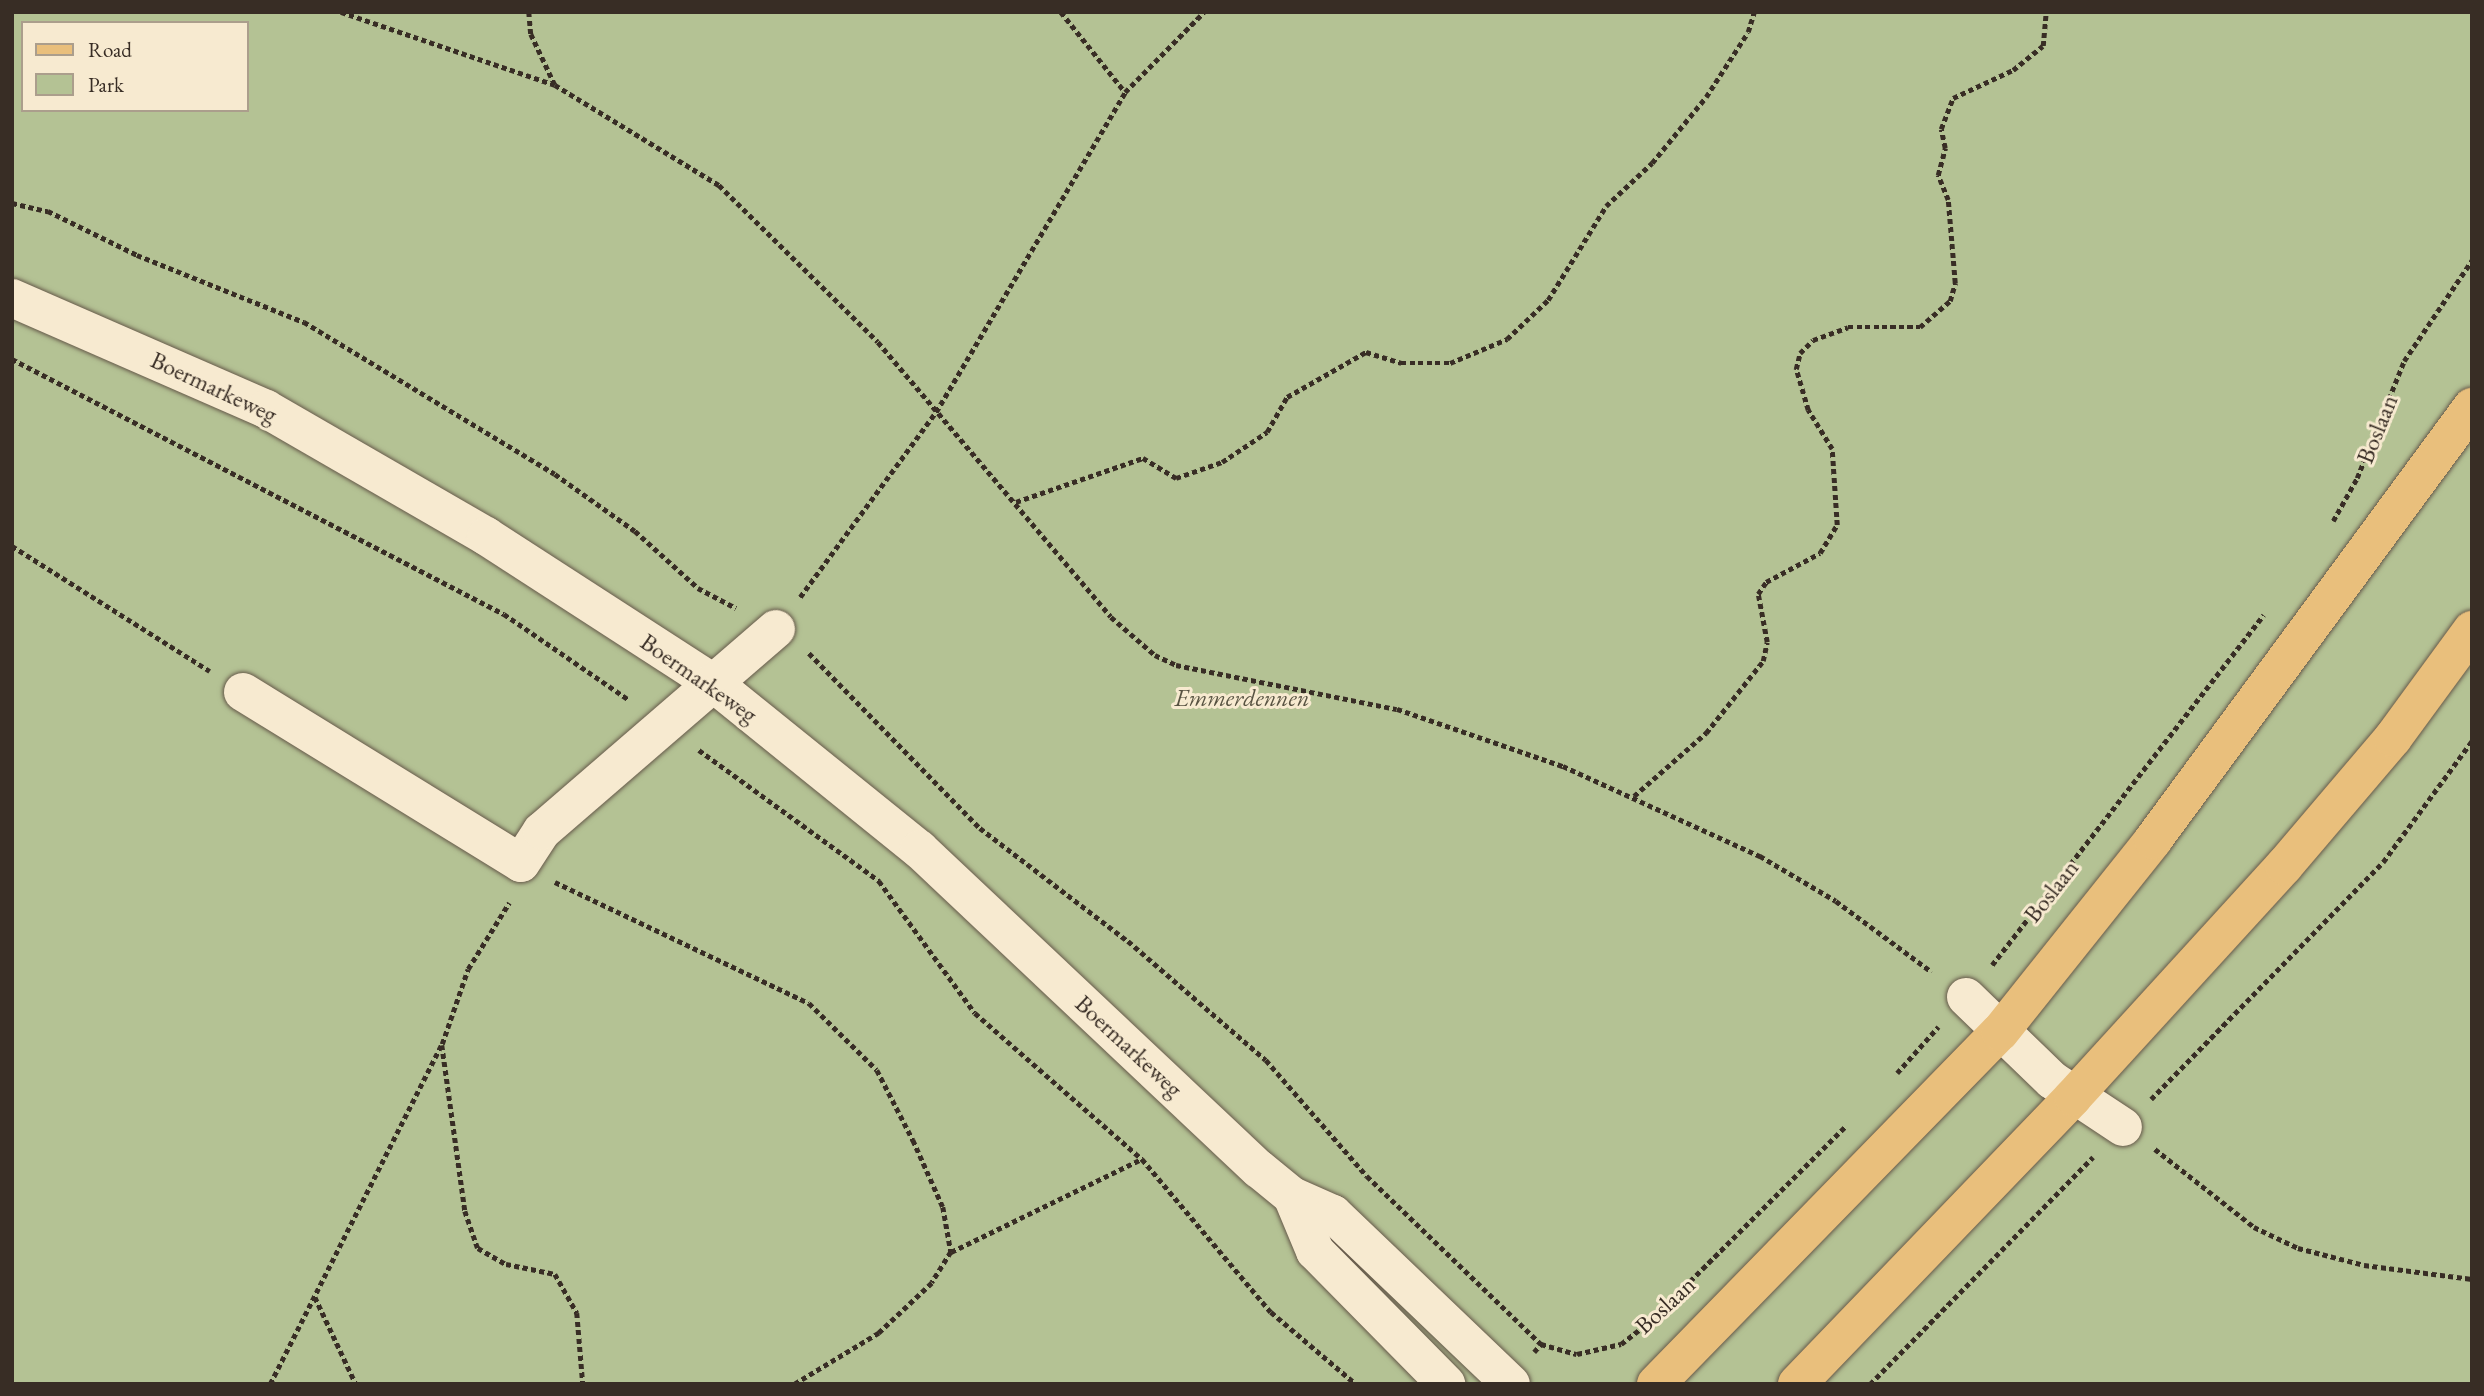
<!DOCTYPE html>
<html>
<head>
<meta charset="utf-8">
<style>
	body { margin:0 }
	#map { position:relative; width:2484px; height:1396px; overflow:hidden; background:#f2deb7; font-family:"EB Garamond",serif }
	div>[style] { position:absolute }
	.green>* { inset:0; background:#b4c294 }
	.path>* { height:4.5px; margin-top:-2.25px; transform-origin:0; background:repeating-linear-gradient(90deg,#382d25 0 5px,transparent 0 8.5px) }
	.roads { filter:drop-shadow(0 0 2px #66594a) drop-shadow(0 0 2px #66594a) }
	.minor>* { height:38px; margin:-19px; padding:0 19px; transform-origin:19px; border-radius:19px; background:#f7ead0 }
	.major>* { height:38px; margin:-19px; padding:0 19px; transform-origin:19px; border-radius:19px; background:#e9bf7c }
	span { translate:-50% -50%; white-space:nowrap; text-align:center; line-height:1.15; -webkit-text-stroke:6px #f7ead0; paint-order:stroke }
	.street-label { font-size:24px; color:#382d25 }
	.park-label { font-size:24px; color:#575241; font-style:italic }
	.frame { position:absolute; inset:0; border:14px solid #382d25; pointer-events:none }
	.legend { position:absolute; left:21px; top:21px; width:228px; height:91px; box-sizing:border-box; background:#f7ead0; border:2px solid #ab9e8c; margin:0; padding:9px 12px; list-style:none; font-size:21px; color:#382d25 }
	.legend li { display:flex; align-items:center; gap:14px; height:35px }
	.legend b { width:35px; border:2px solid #ab9e8c }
</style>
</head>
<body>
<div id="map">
	<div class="green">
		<div style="clip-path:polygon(evenodd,12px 12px,2472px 12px,2472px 1384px,12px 1384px,12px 12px,23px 23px,247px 23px,247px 110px,23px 110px,23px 23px)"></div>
	</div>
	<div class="path">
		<div style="left:341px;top:12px;width:226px;rotate:18.8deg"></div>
		<div style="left:555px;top:85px;width:192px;rotate:31.4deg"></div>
		<div style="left:719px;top:185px;width:223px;rotate:44.6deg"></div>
		<div style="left:878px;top:342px;width:360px;rotate:49.7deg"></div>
		<div style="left:1111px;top:617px;width:58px;rotate:40.8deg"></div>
		<div style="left:1155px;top:655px;width:23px;rotate:25deg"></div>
		<div style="left:1176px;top:665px;width:225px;rotate:11.3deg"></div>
		<div style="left:1397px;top:709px;width:176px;rotate:19deg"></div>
		<div style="left:1563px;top:766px;width:217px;rotate:24.6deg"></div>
		<div style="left:1760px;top:856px;width:88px;rotate:30.6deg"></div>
		<div style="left:1836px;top:901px;width:119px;rotate:36.5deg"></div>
		<div style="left:529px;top:12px;width:22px;rotate:85deg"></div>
		<div style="left:531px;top:34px;width:56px;rotate:64.8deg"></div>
		<div style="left:1061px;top:12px;width:102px;rotate:51.3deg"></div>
		<div style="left:12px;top:203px;width:37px;rotate:13deg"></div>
		<div style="left:48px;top:211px;width:99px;rotate:26.3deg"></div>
		<div style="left:137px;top:255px;width:180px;rotate:21.9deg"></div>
		<div style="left:304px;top:322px;width:293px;rotate:31.2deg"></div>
		<div style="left:555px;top:474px;width:98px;rotate:35.5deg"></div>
		<div style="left:635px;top:531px;width:85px;rotate:42.1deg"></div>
		<div style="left:698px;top:588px;width:43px;rotate:27.8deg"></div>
		<div style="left:12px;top:359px;width:554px;rotate:27.4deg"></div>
		<div style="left:504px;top:614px;width:152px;rotate:34.5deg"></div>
		<div style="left:1016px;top:502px;width:134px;rotate:-19.1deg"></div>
		<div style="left:1143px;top:458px;width:39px;rotate:31deg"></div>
		<div style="left:1176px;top:478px;width:49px;rotate:-19.2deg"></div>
		<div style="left:1222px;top:462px;width:54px;rotate:-33.7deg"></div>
		<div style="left:1267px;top:432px;width:40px;rotate:-60.3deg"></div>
		<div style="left:1287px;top:397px;width:91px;rotate:-29.7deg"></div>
		<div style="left:1366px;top:352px;width:37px;rotate:17deg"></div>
		<div style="left:1401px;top:363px;width:49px"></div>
		<div style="left:1450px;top:363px;width:62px;rotate:-22.8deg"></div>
		<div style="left:1507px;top:339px;width:57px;rotate:-43.6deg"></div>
		<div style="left:1548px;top:300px;width:110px;rotate:-58.3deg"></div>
		<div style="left:1606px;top:206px;width:63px;rotate:-43.1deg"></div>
		<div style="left:1652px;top:163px;width:85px;rotate:-50.7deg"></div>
		<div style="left:1706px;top:97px;width:77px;rotate:-57.1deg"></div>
		<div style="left:1748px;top:32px;width:21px;rotate:-73deg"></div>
		<div style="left:2333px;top:521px;width:49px;rotate:-60.8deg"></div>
		<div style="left:2357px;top:478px;width:126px;rotate:-68.1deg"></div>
		<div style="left:2404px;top:361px;width:122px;rotate:-56deg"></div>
		<div style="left:12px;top:546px;width:234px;rotate:32.3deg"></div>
		<div style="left:800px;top:597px;width:230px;rotate:-53.7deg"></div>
		<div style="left:936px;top:412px;width:372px;rotate:-59.4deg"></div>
		<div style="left:1125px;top:92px;width:112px;rotate:-45.4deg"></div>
		<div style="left:809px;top:653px;width:245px;rotate:45.7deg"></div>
		<div style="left:980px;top:828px;width:186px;rotate:37.4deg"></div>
		<div style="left:1128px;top:941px;width:182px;rotate:40.8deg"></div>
		<div style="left:1266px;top:1060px;width:154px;rotate:49deg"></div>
		<div style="left:1367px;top:1176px;width:242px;rotate:44deg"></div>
		<div style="left:699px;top:750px;width:223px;rotate:36deg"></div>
		<div style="left:879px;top:881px;width:163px;rotate:54deg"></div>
		<div style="left:975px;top:1013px;width:222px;rotate:41.2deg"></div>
		<div style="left:1142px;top:1159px;width:200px;rotate:49.9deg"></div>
		<div style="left:1271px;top:1312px;width:111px;rotate:40.3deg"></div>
		<div style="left:1634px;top:796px;width:96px;rotate:-41.2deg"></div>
		<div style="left:1706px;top:733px;width:92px;rotate:-51.6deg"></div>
		<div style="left:1763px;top:661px;width:19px;rotate:-78deg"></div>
		<div style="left:1767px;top:642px;width:49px;rotate:-100.6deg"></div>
		<div style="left:1758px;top:594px;width:14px;rotate:-56deg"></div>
		<div style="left:1766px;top:582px;width:61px;rotate:-28.2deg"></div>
		<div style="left:1820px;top:553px;width:33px;rotate:-59deg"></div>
		<div style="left:1837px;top:525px;width:76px;rotate:-93.8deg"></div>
		<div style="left:1832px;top:449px;width:46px;rotate:-121.6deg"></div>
		<div style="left:1808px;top:410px;width:43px;rotate:-106.3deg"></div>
		<div style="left:1796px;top:369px;width:16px;rotate:-76deg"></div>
		<div style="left:1800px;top:353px;width:18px;rotate:-45deg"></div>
		<div style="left:1813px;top:340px;width:37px;rotate:-20deg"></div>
		<div style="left:1848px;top:327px;width:72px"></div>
		<div style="left:1920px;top:327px;width:40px;rotate:-41deg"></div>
		<div style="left:1950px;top:301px;width:19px;rotate:-74deg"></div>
		<div style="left:1955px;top:283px;width:83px;rotate:-94.8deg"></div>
		<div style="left:1948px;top:200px;width:27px;rotate:-112deg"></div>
		<div style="left:1938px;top:175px;width:28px;rotate:-75deg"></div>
		<div style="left:1945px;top:148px;width:19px;rotate:-102deg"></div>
		<div style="left:1941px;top:129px;width:33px;rotate:-69deg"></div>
		<div style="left:1953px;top:98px;width:66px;rotate:-25deg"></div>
		<div style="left:2013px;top:70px;width:38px;rotate:-39deg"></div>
		<div style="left:2043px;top:46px;width:34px;rotate:-85deg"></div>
		<div style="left:555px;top:882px;width:281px;rotate:25.5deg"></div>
		<div style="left:809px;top:1003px;width:95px;rotate:44.6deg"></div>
		<div style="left:877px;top:1070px;width:79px;rotate:62.8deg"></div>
		<div style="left:913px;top:1140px;width:73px;rotate:65.9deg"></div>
		<div style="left:943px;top:1207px;width:46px;rotate:79.9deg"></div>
		<div style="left:951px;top:1252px;width:36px;rotate:122deg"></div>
		<div style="left:932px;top:1283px;width:73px;rotate:136.7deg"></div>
		<div style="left:879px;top:1333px;width:98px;rotate:148.7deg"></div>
		<div style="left:1992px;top:965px;width:443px;rotate:-52.2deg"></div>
		<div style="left:442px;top:1045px;width:168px;rotate:82.1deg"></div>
		<div style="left:465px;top:1211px;width:39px;rotate:71deg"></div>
		<div style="left:478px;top:1248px;width:32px;rotate:30deg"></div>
		<div style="left:506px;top:1264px;width:50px;rotate:11.5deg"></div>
		<div style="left:555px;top:1274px;width:45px;rotate:60.6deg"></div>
		<div style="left:577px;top:1313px;width:71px;rotate:85.2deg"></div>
		<div style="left:1897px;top:1073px;width:62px;rotate:-48.3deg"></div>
		<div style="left:2151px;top:1099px;width:332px;rotate:-45.6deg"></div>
		<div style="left:2383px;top:862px;width:150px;rotate:-53.7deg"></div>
		<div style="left:2155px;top:1149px;width:126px;rotate:38.2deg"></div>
		<div style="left:2254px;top:1227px;width:49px;rotate:25.5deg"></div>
		<div style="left:2298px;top:1248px;width:68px;rotate:14.4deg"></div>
		<div style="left:2364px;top:1265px;width:109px;rotate:7.4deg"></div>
		<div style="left:951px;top:1252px;width:212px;rotate:-26deg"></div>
		<div style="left:315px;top:1297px;width:96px;rotate:64.8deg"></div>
		<div style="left:1534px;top:1352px;width:11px;rotate:-49deg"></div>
		<div style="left:1541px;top:1344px;width:37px;rotate:16deg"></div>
		<div style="left:1577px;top:1354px;width:45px;rotate:-12.8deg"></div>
		<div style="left:1621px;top:1344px;width:34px;rotate:-38deg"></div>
		<div style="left:1648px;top:1323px;width:278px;rotate:-44.9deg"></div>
		<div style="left:270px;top:1384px;width:381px;rotate:-63.2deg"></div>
		<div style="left:442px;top:1044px;width:79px;rotate:-70.9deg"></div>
		<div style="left:468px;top:969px;width:78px;rotate:-58.2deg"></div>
		<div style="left:1870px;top:1384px;width:318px;rotate:-45.5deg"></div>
	</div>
	<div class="roads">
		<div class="minor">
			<div style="left:12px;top:298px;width:277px;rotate:23.6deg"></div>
			<div style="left:266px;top:409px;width:254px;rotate:30deg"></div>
			<div style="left:486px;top:536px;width:270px;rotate:32.9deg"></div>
			<div style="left:713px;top:683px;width:265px;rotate:38.9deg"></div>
			<div style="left:919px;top:849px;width:467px;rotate:43.3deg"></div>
			<div style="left:1259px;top:1169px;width:43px;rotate:39.3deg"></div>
			<div style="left:1292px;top:1196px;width:45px;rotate:23.7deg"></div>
			<div style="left:1333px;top:1214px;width:246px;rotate:43.7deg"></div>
			<div style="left:243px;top:692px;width:326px;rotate:31.6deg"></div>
			<div style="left:521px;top:863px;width:38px;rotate:-57deg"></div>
			<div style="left:542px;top:831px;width:309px;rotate:-40.8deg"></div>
			<div style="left:1966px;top:997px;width:120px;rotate:44deg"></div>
			<div style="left:2052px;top:1080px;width:85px;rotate:33.5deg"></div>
			<div style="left:1292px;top:1196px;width:60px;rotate:67.3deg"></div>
			<div style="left:1315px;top:1251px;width:187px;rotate:45.4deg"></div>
		</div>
		<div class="major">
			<div style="left:1656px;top:1384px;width:492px;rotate:-45.7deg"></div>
			<div style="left:2000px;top:1032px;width:246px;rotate:-51.4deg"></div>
			<div style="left:2153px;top:840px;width:538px;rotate:-53.62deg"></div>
			<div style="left:1797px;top:1384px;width:398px;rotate:-46.1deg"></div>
			<div style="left:2073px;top:1097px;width:313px;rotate:-47.6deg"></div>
			<div style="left:2284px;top:866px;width:168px;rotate:-49.6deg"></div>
			<div style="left:2393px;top:738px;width:134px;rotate:-53.8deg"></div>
		</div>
	</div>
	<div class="street-label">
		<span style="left:214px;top:387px;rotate:25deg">Boermarkeweg</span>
		<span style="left:2377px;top:429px;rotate:-68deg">Boslaan</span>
		<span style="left:699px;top:678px;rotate:35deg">Boermarkeweg</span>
		<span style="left:2051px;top:891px;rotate:-52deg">Boslaan</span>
		<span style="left:1129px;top:1046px;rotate:43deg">Boermarkeweg</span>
		<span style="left:1665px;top:1305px;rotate:-43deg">Boslaan</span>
	</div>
	<div class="park-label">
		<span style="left:1242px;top:698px">Emmerdennen</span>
	</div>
	<div class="frame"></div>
	<ul class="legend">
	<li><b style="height:9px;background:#e9bf7c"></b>Road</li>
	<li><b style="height:19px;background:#b4c294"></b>Park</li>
	</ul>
</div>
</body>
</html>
